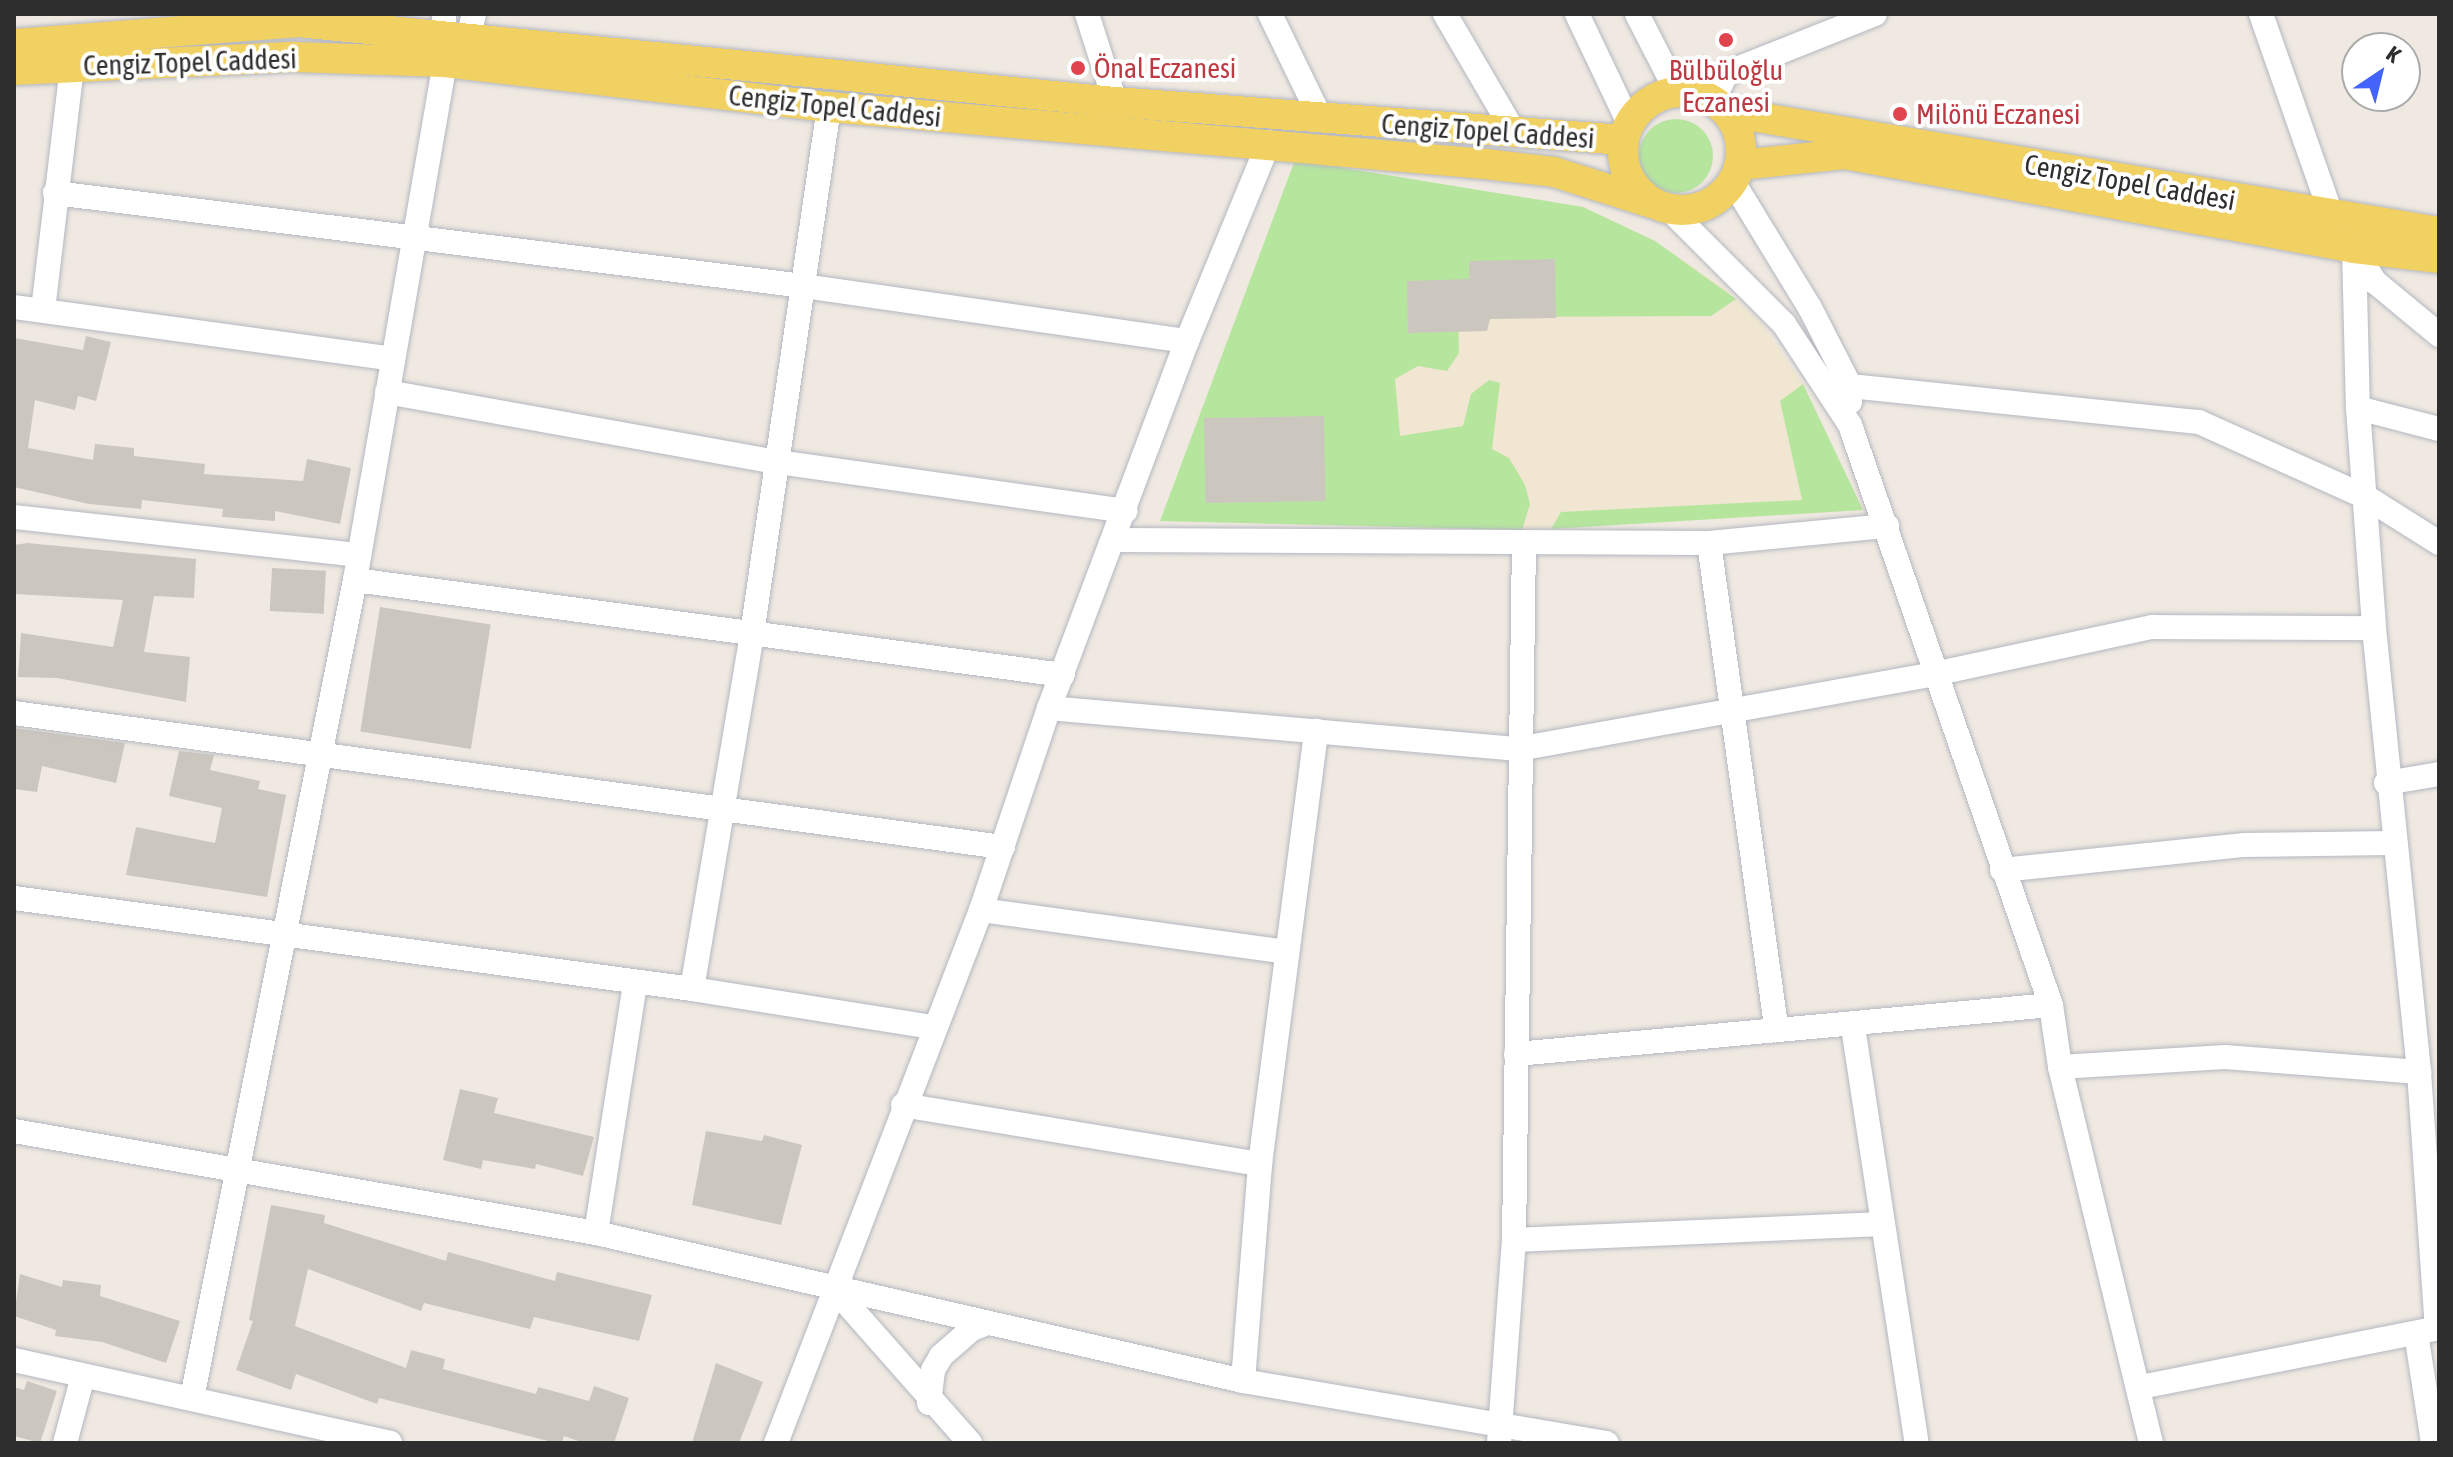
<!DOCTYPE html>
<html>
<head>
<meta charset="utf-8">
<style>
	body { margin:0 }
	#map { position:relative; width:2453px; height:1457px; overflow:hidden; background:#efe9e1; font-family:"Asap Condensed",sans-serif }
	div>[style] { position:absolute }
	.education>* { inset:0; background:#f0e6d1 }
	.green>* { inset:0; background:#b6e59e }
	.round { border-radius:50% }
	.building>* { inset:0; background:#cbc7bf; transform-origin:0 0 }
	.roads { filter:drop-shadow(0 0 2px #b4b7c1) drop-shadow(0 0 2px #b4b7c1) }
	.minor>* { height:24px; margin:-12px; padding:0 12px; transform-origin:12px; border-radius:12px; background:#fff }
	.major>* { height:30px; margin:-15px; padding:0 15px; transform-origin:15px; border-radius:15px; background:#f2d163 }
	.major>.ring { margin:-15px; padding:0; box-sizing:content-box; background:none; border:30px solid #f2d163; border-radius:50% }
	.dots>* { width:22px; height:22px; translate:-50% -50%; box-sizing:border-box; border:4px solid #fff; border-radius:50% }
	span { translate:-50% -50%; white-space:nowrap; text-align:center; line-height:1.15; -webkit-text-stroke:8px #fff; paint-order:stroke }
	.street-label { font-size:28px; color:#2e2e2e }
	.health-label { font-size:28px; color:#be3a42 }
	.left { translate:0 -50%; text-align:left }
	.frame { position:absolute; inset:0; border:16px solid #2e2e2e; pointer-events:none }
	.north { position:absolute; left:2341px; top:32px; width:80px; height:80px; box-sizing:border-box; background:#fff; border:2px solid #ababab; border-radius:50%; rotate:35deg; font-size:22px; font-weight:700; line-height:32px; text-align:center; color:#2e2e2e }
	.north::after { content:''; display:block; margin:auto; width:28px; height:36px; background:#4264fb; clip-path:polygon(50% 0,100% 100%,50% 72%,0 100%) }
</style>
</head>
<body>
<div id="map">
	<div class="education">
		<div style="clip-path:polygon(1583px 207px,1655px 241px,1725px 289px,1763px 325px,1803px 384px,1863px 510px,1522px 530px,1160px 521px)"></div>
	</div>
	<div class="green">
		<div class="round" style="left:1639px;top:119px;width:74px;height:74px"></div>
		<div style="clip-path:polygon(1295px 160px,1583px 207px,1655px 241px,1736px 299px,1711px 316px,1458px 317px,1459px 353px,1447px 371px,1418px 366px,1395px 379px,1400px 436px,1463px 426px,1471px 394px,1489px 380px,1500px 383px,1492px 449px,1509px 458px,1525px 485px,1530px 504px,1522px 530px,1160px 521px)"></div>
		<div style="clip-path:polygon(1803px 384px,1863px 510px,1551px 529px,1561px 512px,1802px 500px,1780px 401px)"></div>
	</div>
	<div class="building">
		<div style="clip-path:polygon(1555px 259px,1556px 318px,1490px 319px,1487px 331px,1408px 333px,1407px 281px,1469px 279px,1469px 261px)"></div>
		<div style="clip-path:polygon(86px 336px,111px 342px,96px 401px,78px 396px,75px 410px,35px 400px,28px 448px,93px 460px,95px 444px,134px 448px,134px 456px,205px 464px,204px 474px,303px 481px,307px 459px,351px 468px,340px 524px,275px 511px,275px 521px,222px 517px,223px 509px,142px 500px,141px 509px,89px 504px,14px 487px,14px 338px,83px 350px)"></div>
		<div style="left:1324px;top:416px;width:85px;height:120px;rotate:89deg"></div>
		<div style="clip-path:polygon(27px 543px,196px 559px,194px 598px,154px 596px,144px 652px,190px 657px,186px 702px,57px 678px,18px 677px,21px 633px,113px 647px,123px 600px,14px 594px,14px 545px)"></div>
		<div style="left:272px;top:568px;width:54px;height:43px;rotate:3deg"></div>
		<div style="left:380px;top:607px;width:112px;height:126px;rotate:9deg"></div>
		<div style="clip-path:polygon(14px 728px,125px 743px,116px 783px,42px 766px,37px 792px,14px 789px)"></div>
		<div style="clip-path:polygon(179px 751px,214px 755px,210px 770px,260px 781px,258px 789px,286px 795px,267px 897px,126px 875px,136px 827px,215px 843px,222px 808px,169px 796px)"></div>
		<div style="clip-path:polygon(460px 1089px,498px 1098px,494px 1113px,594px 1137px,583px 1176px,536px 1164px,535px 1169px,483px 1160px,481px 1169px,443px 1160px)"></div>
		<div style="clip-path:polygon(706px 1131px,762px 1141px,764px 1135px,802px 1145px,781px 1225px,692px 1205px)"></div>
		<div style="clip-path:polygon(271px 1205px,325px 1215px,324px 1223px,446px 1261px,448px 1252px,555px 1281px,557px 1272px,652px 1295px,639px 1341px,534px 1317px,530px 1329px,424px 1303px,421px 1311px,308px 1269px,295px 1326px,406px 1368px,411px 1350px,445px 1359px,443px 1369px,536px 1394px,538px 1387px,589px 1401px,594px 1386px,629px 1398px,614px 1443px,584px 1443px,564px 1436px,562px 1443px,556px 1443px,379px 1398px,377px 1404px,296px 1374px,291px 1390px,236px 1370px,253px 1321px,249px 1320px)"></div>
		<div style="clip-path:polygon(20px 1274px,62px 1287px,63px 1280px,101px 1285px,100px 1296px,180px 1321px,166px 1363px,102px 1342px,55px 1336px,56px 1330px,14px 1316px)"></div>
		<div style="clip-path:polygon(716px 1363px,763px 1382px,739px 1443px,692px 1443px)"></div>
		<div style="clip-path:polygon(27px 1381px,57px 1391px,40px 1443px,14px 1436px,14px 1387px,24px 1390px)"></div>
	</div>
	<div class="roads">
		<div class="minor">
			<div style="left:1087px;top:14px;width:92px;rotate:72.3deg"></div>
			<div style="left:1270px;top:14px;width:117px;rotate:64.1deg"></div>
			<div style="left:1445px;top:14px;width:139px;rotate:59.7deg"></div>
			<div style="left:1577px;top:14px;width:121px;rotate:64.5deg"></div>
			<div style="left:1637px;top:14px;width:88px;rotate:62.9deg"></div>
			<div style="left:2261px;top:14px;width:215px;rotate:70.7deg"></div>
			<div style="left:454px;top:51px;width:26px;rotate:-53deg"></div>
			<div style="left:470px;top:30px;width:16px;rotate:-76deg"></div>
			<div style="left:1713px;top:100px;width:30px;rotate:-63deg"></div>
			<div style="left:1727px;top:73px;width:159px;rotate:-21.7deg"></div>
			<div style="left:1733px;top:182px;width:148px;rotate:58.6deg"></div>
			<div style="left:1810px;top:308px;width:88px;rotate:62.9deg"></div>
			<div style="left:1850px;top:386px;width:16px;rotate:90deg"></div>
			<div style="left:55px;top:193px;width:755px;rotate:7.08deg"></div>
			<div style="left:804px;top:286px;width:387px;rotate:8.2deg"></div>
			<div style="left:1669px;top:209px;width:163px;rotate:45deg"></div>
			<div style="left:1784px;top:324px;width:121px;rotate:56.8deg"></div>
			<div style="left:1850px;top:425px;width:614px;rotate:70.89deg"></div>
			<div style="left:2051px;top:1005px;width:63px;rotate:81.7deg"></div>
			<div style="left:2060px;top:1067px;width:387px;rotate:76.4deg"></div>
			<div style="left:2354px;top:248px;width:160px;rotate:88.6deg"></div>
			<div style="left:2358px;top:408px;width:221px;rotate:85.8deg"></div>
			<div style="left:2374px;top:628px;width:446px;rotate:84.2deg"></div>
			<div style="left:2419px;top:1072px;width:257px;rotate:86deg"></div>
			<div style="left:2355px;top:249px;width:39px;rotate:59deg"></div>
			<div style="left:2375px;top:282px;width:83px;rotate:39.6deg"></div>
			<div style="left:14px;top:307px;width:382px;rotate:7.8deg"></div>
			<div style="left:43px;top:310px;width:246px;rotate:-83.2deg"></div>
			<div style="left:1850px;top:386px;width:351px;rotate:5.9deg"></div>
			<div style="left:2199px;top:422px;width:183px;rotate:24.2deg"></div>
			<div style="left:2366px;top:497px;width:86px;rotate:32.2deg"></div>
			<div style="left:387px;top:392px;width:397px;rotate:10.2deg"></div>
			<div style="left:778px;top:462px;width:351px;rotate:8deg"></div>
			<div style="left:2358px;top:408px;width:84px;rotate:14.5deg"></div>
			<div style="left:14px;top:517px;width:347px;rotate:6.3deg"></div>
			<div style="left:1115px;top:540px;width:594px;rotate:0.29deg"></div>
			<div style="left:1709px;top:543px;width:179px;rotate:-5.5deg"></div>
			<div style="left:1709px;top:543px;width:492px;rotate:82.1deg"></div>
			<div style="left:355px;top:580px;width:714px;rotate:7.64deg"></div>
			<div style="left:1049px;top:708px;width:471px;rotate:5deg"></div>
			<div style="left:1518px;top:749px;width:428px;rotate:-10.2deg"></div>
			<div style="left:1939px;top:673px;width:218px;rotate:-12.2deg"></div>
			<div style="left:2152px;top:627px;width:222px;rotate:0.3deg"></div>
			<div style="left:14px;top:713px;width:998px;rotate:7.72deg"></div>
			<div style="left:2386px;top:783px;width:54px;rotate:-9.6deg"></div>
			<div style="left:2002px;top:870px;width:244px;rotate:-5.9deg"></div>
			<div style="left:2245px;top:845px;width:147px;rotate:-0.8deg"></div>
			<div style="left:14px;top:898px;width:684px;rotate:7.64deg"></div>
			<div style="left:692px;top:989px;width:243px;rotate:9deg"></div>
			<div style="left:981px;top:910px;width:309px;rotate:7.8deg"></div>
			<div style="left:692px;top:989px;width:360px;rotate:-80.4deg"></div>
			<div style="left:752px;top:634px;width:533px;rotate:-81.69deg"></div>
			<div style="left:1853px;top:1027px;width:421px;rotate:81.3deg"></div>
			<div style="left:1516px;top:1054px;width:537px;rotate:-5.23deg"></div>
			<div style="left:2060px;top:1067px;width:165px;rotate:-3.5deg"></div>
			<div style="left:2225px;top:1057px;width:195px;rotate:4.4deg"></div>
			<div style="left:903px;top:1105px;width:362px;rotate:9.4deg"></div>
			<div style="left:14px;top:1131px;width:591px;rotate:9.94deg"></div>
			<div style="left:596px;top:1233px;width:664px;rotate:12.88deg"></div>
			<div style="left:1243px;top:1381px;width:369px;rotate:9.7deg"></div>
			<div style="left:596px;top:1233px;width:253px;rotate:-81.1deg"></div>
			<div style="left:1514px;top:1240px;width:368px;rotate:-2.5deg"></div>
			<div style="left:836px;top:1291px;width:203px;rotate:48.6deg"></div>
			<div style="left:2416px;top:1333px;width:111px;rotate:81.2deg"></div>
			<div style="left:14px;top:1360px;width:385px;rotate:12.4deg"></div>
			<div style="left:1243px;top:1381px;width:218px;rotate:-85.5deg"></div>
			<div style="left:1260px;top:1164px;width:437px;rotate:-82.6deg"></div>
			<div style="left:2141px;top:1387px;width:304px;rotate:-11.2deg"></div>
			<div style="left:192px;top:1398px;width:834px;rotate:-78.73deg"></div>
			<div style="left:355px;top:580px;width:526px;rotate:-80.14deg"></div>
			<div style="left:445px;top:62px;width:48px;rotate:-91.2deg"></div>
			<div style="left:929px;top:1403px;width:33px;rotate:-83deg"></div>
			<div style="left:933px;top:1370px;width:16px;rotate:-60deg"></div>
			<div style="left:941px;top:1356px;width:41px;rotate:-41.1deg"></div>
			<div style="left:972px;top:1329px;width:17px;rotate:-21deg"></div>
			<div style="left:65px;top:1443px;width:69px;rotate:-75deg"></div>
			<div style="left:776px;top:1443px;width:571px;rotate:-68.96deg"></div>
			<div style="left:981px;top:910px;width:213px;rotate:-71.4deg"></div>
			<div style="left:1049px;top:708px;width:392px;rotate:-69.4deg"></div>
			<div style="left:1187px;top:341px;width:215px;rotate:-67.6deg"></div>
			<div style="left:1499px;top:1443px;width:204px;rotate:-85.8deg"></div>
			<div style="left:1514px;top:1240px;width:698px;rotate:-89.18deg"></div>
		</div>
		<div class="major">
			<div style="left:14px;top:44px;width:284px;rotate:-4.4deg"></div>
			<div style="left:297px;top:22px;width:822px;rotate:5.59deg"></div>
			<div style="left:1115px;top:102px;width:510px;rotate:4.27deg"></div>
			<div style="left:14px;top:70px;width:280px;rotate:-2.7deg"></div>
			<div style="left:294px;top:57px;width:151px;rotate:1.9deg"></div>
			<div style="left:445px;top:62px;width:387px;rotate:6.7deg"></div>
			<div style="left:829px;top:107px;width:658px;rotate:4.97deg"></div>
			<div style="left:1485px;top:164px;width:69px;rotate:6.6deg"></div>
			<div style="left:1554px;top:172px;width:103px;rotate:17.6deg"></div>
			<div class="ring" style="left:1623px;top:92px;width:88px;height:88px"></div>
			<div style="left:1727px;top:112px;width:722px;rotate:9.57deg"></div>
			<div style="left:1740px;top:165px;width:105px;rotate:-6deg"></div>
			<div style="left:1844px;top:154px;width:519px;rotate:10.44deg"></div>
			<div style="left:2354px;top:248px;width:86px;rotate:6.7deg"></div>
		</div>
	</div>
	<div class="dots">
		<div style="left:1726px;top:40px;background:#e0444e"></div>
		<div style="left:1078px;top:68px;background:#e0444e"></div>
		<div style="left:1900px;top:114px;background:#e0444e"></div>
	</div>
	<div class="street-label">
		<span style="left:190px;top:62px;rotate:-2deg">Cengiz Topel Caddesi</span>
		<span style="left:835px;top:106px;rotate:6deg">Cengiz Topel Caddesi</span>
		<span style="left:1488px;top:131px;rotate:4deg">Cengiz Topel Caddesi</span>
		<span style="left:2130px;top:182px;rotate:10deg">Cengiz Topel Caddesi</span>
	</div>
	<div class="health-label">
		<span class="left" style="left:1094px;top:68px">Önal Eczanesi</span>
		<span style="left:1726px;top:86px">Bülbüloğlu<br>Eczanesi</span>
		<span class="left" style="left:1916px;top:114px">Milönü Eczanesi</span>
	</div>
	<div class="frame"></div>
	<div class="north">K</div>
</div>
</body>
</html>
